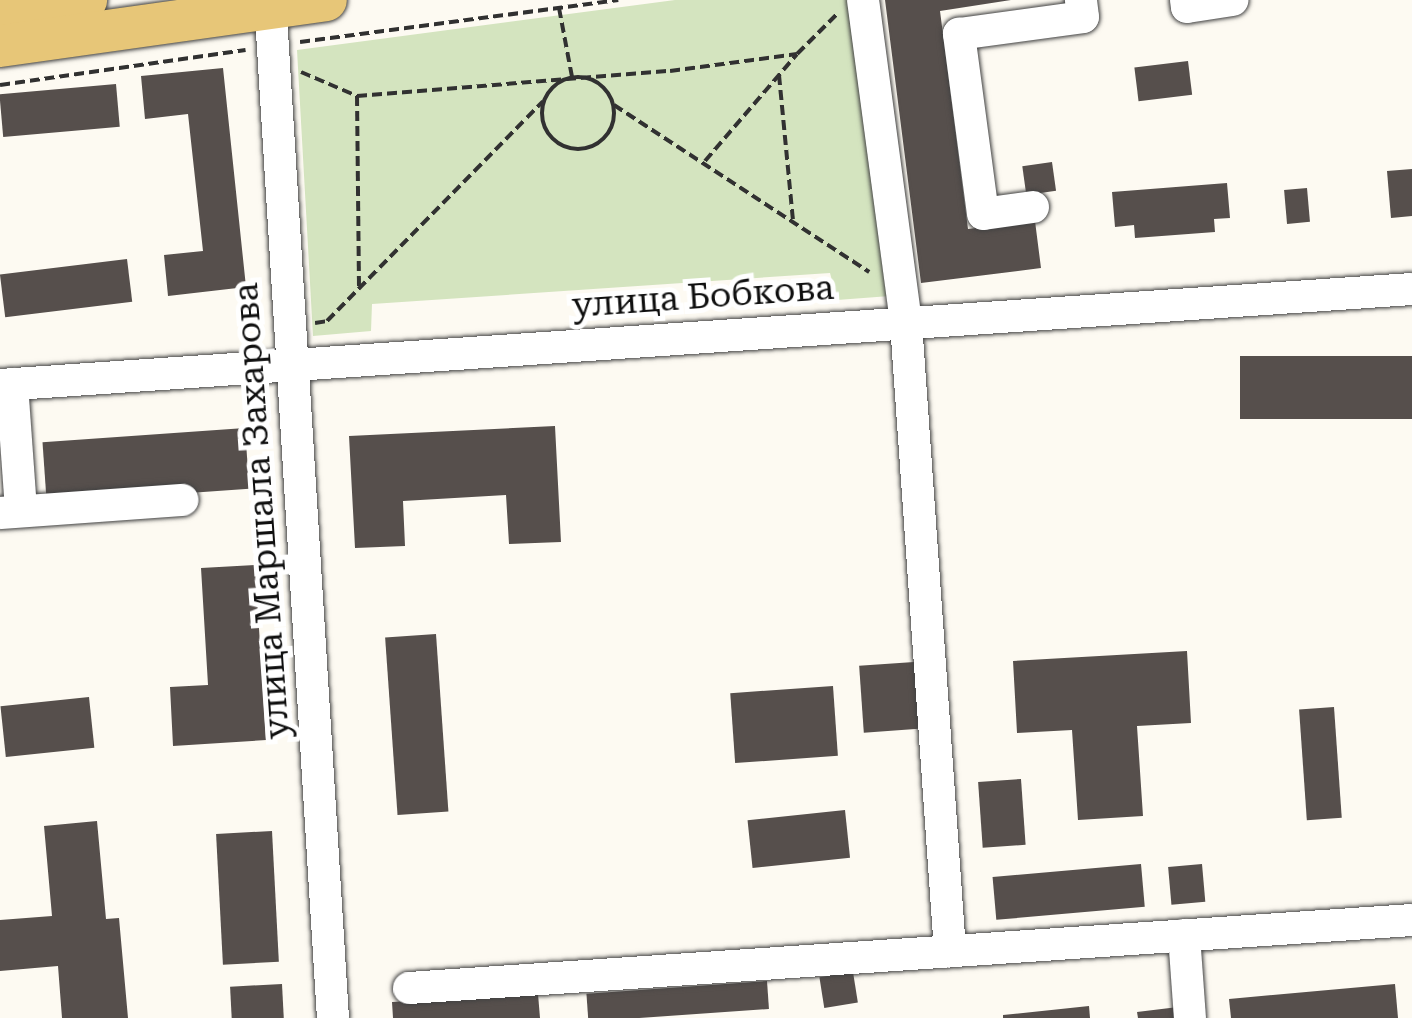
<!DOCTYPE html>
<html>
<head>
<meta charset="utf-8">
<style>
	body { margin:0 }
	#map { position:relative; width:1412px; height:1018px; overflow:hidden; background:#fdfaf2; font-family:"Roboto Serif",serif }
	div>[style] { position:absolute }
	.green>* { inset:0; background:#d4e4bf }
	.building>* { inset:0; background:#564f4c; transform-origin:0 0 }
	.path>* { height:4px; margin-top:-2px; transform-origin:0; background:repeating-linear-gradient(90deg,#313131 0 10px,transparent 0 15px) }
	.path>.ring { margin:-2px; padding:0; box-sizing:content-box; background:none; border:4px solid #313131; border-radius:50% }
	.roads { filter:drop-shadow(0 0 2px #424242) drop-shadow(0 0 2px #424242) }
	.minor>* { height:32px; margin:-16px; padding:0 16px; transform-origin:16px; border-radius:16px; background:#fff }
	.major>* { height:42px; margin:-21px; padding:0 21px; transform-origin:21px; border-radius:21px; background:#e7c678 }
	span { translate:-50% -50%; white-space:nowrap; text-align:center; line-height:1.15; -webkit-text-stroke:10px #fff; paint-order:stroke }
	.street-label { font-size:35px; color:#0f0f0f }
</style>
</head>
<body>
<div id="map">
	<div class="green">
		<div style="clip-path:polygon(675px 0,853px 0,890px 296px,837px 300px,830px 273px,372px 304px,371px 331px,313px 336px,297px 50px)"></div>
	</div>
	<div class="building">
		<div style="clip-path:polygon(885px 0,1011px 0,940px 11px,968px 229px,1035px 221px,1041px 268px,921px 283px)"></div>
		<div style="left:1188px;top:61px;width:34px;height:54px;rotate:83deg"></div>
		<div style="clip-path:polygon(223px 68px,246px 287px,168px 296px,164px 255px,203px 251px,188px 114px,145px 119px,141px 76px)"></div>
		<div style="left:116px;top:84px;width:43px;height:117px;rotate:85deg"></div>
		<div style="left:1052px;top:162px;width:29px;height:30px;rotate:82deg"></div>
		<div style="clip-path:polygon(1412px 169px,1412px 216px,1391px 218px,1387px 171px)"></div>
		<div style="clip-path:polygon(1227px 183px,1230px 218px,1214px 219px,1215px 232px,1135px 238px,1134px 225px,1115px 227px,1112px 192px)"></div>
		<div style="left:1307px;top:188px;width:34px;height:23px;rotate:85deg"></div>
		<div style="left:127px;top:259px;width:43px;height:128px;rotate:83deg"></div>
		<div style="left:1412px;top:356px;width:63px;height:172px;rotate:90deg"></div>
		<div style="clip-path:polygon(555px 426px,561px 542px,509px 544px,506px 495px,403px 501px,405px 546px,355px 548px,349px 436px)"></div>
		<div style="left:245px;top:428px;width:61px;height:203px;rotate:86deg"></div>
		<div style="clip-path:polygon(255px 565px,266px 740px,173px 746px,170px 687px,208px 685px,201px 568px)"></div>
		<div style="left:436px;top:634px;width:178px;height:51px;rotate:86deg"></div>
		<div style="clip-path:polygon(1187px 651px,1191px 723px,1137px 726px,1143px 816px,1078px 820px,1072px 730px,1017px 733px,1013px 661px)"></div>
		<div style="left:914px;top:662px;width:67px;height:55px;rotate:86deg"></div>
		<div style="left:833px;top:686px;width:70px;height:103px;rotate:86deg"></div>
		<div style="left:89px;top:697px;width:51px;height:89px;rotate:84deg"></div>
		<div style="left:1334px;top:707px;width:111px;height:35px;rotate:86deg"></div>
		<div style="left:1021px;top:779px;width:66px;height:43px;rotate:86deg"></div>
		<div style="left:845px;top:810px;width:48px;height:98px;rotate:84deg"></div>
		<div style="clip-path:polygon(97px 821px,106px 919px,119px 918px,128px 1018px,62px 1018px,58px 966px,0 971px,0 920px,52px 916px,44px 826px)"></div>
		<div style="left:272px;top:831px;width:131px;height:56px;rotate:87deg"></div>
		<div style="left:1141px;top:864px;width:43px;height:149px;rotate:85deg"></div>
		<div style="left:1202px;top:864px;width:38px;height:34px;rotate:85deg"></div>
		<div style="left:853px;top:972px;width:31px;height:34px;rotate:81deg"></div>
		<div style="left:767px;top:981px;width:28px;height:181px;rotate:86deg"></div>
		<div style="left:282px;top:984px;width:34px;height:52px;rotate:87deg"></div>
		<div style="clip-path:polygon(1395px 984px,1398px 1018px,1231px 1018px,1229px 999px)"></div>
		<div style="clip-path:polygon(538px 994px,540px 1018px,393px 1018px,392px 1002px)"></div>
		<div style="clip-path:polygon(1089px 1006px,1090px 1018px,1003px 1018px,1003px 1015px)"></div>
		<div style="clip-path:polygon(1178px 1007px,1179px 1018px,1138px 1018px,1137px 1012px)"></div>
	</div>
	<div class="path">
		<div style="left:559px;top:8px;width:70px;rotate:79.3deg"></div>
		<div style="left:300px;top:42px;width:321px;rotate:-7.5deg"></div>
		<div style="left:301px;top:72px;width:61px;rotate:23.2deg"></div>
		<div style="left:357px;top:96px;width:314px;rotate:-4.6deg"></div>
		<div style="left:670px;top:71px;width:128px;rotate:-7.6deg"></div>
		<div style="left:797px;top:54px;width:58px;rotate:-45deg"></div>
		<div style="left:779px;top:75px;width:147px;rotate:84.5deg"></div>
		<div class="ring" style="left:542px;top:77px;width:68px;height:68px"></div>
		<div style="left:0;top:85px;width:248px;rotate:-8.1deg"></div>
		<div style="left:357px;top:96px;width:190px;rotate:89.4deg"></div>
		<div style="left:614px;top:105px;width:305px;rotate:33.2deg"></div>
		<div style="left:705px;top:161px;width:141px;rotate:-49.3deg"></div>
		<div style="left:315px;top:323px;width:12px;rotate:-9deg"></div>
		<div style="left:327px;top:321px;width:308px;rotate:-45.5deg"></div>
	</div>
	<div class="roads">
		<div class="minor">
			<div style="left:270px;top:0;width:1020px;rotate:86.46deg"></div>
			<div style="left:863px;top:0;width:326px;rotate:82.4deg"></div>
			<div style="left:906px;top:323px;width:630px;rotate:85.99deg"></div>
			<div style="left:1186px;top:0;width:7px;rotate:82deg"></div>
			<div style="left:1187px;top:7px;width:46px;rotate:-8.8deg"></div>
			<div style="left:1033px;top:207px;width:50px;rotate:172deg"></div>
			<div style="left:983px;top:214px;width:182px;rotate:-97.6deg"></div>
			<div style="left:959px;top:34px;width:125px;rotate:-7.8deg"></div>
			<div style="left:1083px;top:17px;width:17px;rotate:-97deg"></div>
			<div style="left:12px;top:384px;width:127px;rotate:85.9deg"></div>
			<div style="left:0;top:385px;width:1415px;rotate:-3.89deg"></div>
			<div style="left:0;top:513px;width:183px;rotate:-4.1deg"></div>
			<div style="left:1184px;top:935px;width:83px;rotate:85.9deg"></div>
			<div style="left:409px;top:988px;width:1005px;rotate:-3.88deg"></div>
		</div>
		<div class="major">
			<div style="left:0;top:12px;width:87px;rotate:-7.9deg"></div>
			<div style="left:0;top:46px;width:329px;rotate:-8deg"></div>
		</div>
	</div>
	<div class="street-label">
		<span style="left:703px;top:297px;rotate:-4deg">улица Бобкова</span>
		<span style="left:262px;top:511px;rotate:-94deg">улица Маршала Захарова</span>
	</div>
</div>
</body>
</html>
